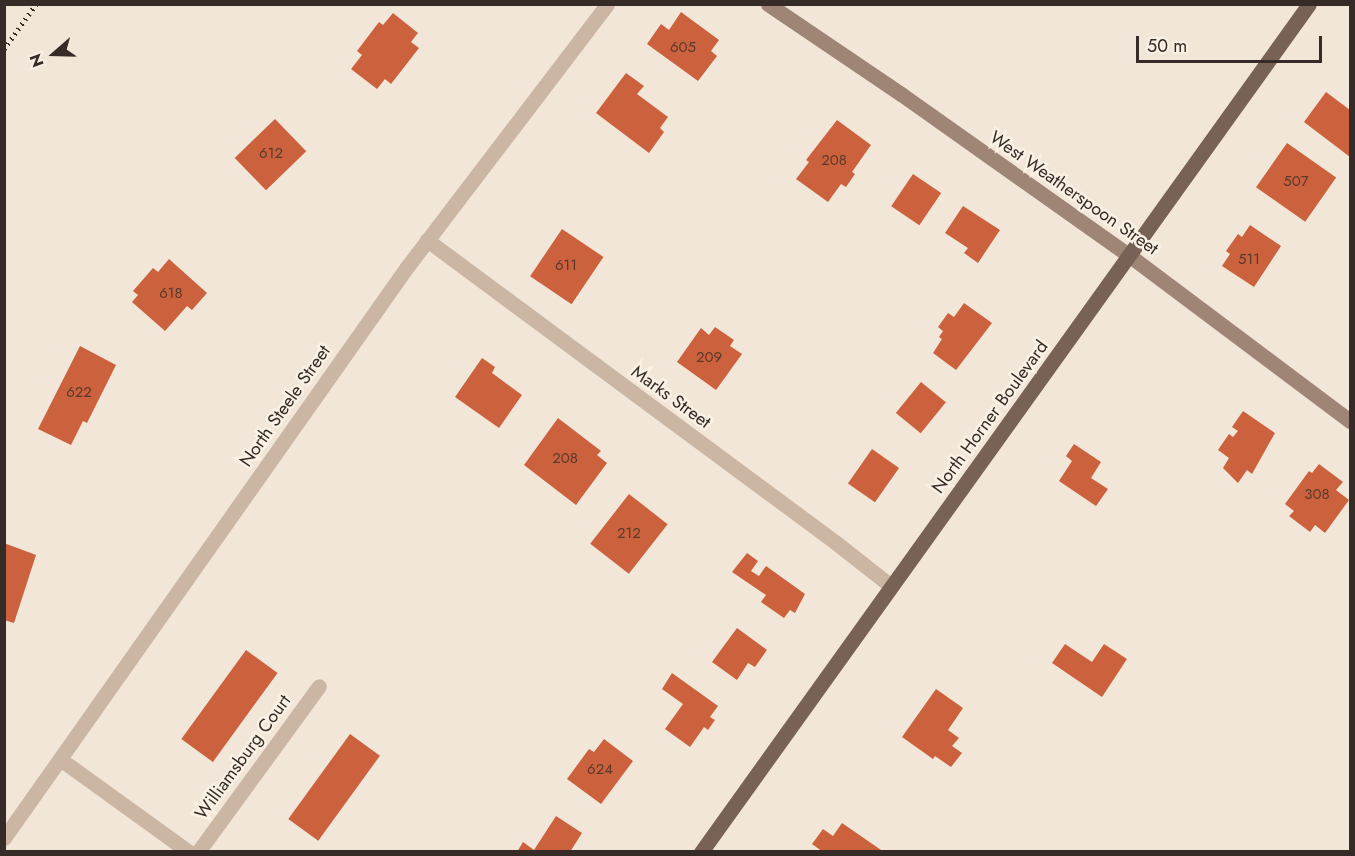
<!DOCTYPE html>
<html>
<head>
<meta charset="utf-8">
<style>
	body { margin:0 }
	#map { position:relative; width:1355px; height:856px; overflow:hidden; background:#f2e6d8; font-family:Jost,sans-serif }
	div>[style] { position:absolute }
	.building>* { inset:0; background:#cb623d; transform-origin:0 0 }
	.street>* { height:15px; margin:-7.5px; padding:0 7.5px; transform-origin:7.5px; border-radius:7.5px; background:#cbb6a4 }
	.secondary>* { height:15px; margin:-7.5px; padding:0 7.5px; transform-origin:7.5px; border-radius:7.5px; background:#9e8575 }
	.primary>* { height:15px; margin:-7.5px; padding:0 7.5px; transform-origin:7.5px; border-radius:7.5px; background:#786256 }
	.rail>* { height:4.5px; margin-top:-2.25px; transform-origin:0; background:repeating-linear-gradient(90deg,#362b26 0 1.5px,transparent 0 6px) }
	span { translate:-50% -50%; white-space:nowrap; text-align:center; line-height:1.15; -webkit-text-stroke:5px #faf1e5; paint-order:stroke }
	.number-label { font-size:15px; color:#5b392c }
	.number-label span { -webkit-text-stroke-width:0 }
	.street-label { font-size:18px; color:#362b26 }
	.frame { position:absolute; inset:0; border:6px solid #362b26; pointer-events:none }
	.north { position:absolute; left:24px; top:24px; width:60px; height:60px; -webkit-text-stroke:4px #faf1e5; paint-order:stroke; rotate:250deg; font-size:16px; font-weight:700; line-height:24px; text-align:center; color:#362b26 }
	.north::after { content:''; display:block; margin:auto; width:21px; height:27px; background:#362b26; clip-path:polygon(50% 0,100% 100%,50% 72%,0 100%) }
	.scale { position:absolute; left:1136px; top:36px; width:186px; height:27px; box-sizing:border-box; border:3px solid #362b26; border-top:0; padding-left:8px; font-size:18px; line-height:21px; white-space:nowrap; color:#362b26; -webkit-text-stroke:4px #faf1e5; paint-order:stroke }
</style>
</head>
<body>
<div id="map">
	<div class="building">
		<div style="clip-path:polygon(681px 12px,719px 40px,711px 51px,717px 56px,698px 81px,647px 44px,661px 24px,669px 30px)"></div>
		<div style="clip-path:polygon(393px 13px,418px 33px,411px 42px,419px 48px,391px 84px,385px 79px,377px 89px,351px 69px,362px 55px,357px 51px,379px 22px,383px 25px)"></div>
		<div style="clip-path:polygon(626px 73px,644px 86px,637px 94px,668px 117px,660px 128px,664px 132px,649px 153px,596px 113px)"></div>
		<div style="clip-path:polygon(1326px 92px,1350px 110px,1350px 157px,1304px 122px)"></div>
		<div style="left:275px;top:119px;width:45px;height:56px;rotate:46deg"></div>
		<div style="clip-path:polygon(837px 120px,871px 145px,852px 172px,855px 174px,846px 187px,841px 184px,828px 202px,796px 179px,809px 162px,806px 160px)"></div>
		<div style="left:1287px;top:143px;width:60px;height:54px;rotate:35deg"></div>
		<div style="left:913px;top:174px;width:34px;height:39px;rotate:34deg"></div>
		<div style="clip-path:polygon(963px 206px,1000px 230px,978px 263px,964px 253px,968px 248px,945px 233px)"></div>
		<div style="clip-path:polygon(1250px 225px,1281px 246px,1254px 287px,1222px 266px,1230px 254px,1226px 251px,1238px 234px,1242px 237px)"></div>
		<div style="left:562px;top:229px;width:50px;height:57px;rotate:34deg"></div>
		<div style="clip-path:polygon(169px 259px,207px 293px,192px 310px,187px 306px,165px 331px,132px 302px,138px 295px,133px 291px,153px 268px,158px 272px)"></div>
		<div style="clip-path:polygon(964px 303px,992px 323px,956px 370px,933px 353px,942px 339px,939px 337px,943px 331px,938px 327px,948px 313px,954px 317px)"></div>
		<div style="clip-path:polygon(715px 327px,734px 340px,730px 346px,742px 354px,716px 390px,677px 362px,701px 328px,709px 335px)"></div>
		<div style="clip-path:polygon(80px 346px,116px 365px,87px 423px,83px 421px,71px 445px,38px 429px)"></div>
		<div style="clip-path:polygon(482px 358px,495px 367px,492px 373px,522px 395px,499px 428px,455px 397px)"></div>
		<div style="left:921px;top:382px;width:32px;height:40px;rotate:39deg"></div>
		<div style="clip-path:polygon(1243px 411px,1275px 433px,1252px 474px,1247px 470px,1238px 483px,1223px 468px,1229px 458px,1218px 450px,1229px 434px,1233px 437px,1238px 431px,1232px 427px)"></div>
		<div style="clip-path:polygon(558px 418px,601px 451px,597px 455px,607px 463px,576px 505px,524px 465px)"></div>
		<div style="clip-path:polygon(1074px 444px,1101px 462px,1091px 478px,1108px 489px,1096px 506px,1059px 481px,1072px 461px,1066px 456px)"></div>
		<div style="left:872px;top:449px;width:33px;height:42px;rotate:35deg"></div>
		<div style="clip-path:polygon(1319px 464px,1343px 482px,1336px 490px,1349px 500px,1325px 533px,1315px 525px,1310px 532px,1289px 516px,1294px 511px,1285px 504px,1309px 471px,1312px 473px)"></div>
		<div style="left:629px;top:494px;width:49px;height:63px;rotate:38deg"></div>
		<div style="clip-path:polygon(4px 543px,36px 555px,14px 623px,4px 620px)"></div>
		<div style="clip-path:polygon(747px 553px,758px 561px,751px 571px,759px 576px,766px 566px,805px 594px,795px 613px,790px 610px,784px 618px,761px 602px,766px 595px,732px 572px)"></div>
		<div style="clip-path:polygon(737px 628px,767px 650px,755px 667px,748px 663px,737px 680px,712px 662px)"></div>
		<div style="clip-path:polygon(1065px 644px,1092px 662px,1104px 644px,1127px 659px,1102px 697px,1052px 663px)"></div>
		<div style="left:246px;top:650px;width:39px;height:110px;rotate:36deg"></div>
		<div style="clip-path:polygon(672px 673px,718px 706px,710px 717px,715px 720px,708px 730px,704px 727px,690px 747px,665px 729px,683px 704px,662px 689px)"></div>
		<div style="clip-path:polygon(936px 689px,963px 708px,948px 730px,959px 738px,952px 746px,962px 753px,951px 767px,935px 756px,933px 759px,902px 737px)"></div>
		<div style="left:350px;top:734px;width:37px;height:105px;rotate:36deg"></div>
		<div style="clip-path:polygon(604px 739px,633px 761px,601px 804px,567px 779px,589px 749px,594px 752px)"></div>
		<div style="clip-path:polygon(556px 816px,582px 833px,570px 852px,517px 852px,523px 842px,534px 850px)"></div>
		<div style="clip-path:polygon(842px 823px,884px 852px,823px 852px,812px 844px,823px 829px,833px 836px)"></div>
	</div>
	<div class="street">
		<div style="left:427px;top:240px;width:508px;rotate:36.51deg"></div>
		<div style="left:835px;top:542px;width:71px;rotate:38.2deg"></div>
		<div style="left:60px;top:759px;width:159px;rotate:35.8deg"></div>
		<div style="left:4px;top:838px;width:699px;rotate:-54.79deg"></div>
		<div style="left:407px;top:267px;width:330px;rotate:-52.7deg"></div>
		<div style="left:198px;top:852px;width:205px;rotate:-53.9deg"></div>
	</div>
	<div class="secondary">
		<div style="left:768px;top:4px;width:161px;rotate:34.1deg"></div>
		<div style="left:901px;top:94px;width:281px;rotate:35.3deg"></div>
		<div style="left:1130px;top:256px;width:275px;rotate:36.9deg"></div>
	</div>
	<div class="primary">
		<div style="left:701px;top:852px;width:1043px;rotate:-54.36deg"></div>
	</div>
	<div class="rail">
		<div style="left:4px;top:49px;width:55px;rotate:-54.6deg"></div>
	</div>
	<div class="number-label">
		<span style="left:683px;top:48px">605</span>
		<span style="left:271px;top:154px">612</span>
		<span style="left:834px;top:161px">208</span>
		<span style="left:1296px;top:182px">507</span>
		<span style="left:1249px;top:260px">511</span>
		<span style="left:566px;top:266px">611</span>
		<span style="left:171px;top:294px">618</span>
		<span style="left:709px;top:358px">209</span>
		<span style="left:79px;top:393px">622</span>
		<span style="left:565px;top:459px">208</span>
		<span style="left:1317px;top:495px">308</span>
		<span style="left:629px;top:534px">212</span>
		<span style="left:600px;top:770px">624</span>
	</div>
	<div class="street-label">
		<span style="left:1074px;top:193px;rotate:35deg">West Weatherspoon Street</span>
		<span style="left:671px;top:397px;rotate:36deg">Marks Street</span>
		<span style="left:285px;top:406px;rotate:-55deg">North Steele Street</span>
		<span style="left:990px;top:417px;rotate:-54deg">North Horner Boulevard</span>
		<span style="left:243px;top:757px;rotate:-54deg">Williamsburg Court</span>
	</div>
	<div class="frame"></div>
	<div class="north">N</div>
	<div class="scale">50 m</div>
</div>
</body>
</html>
